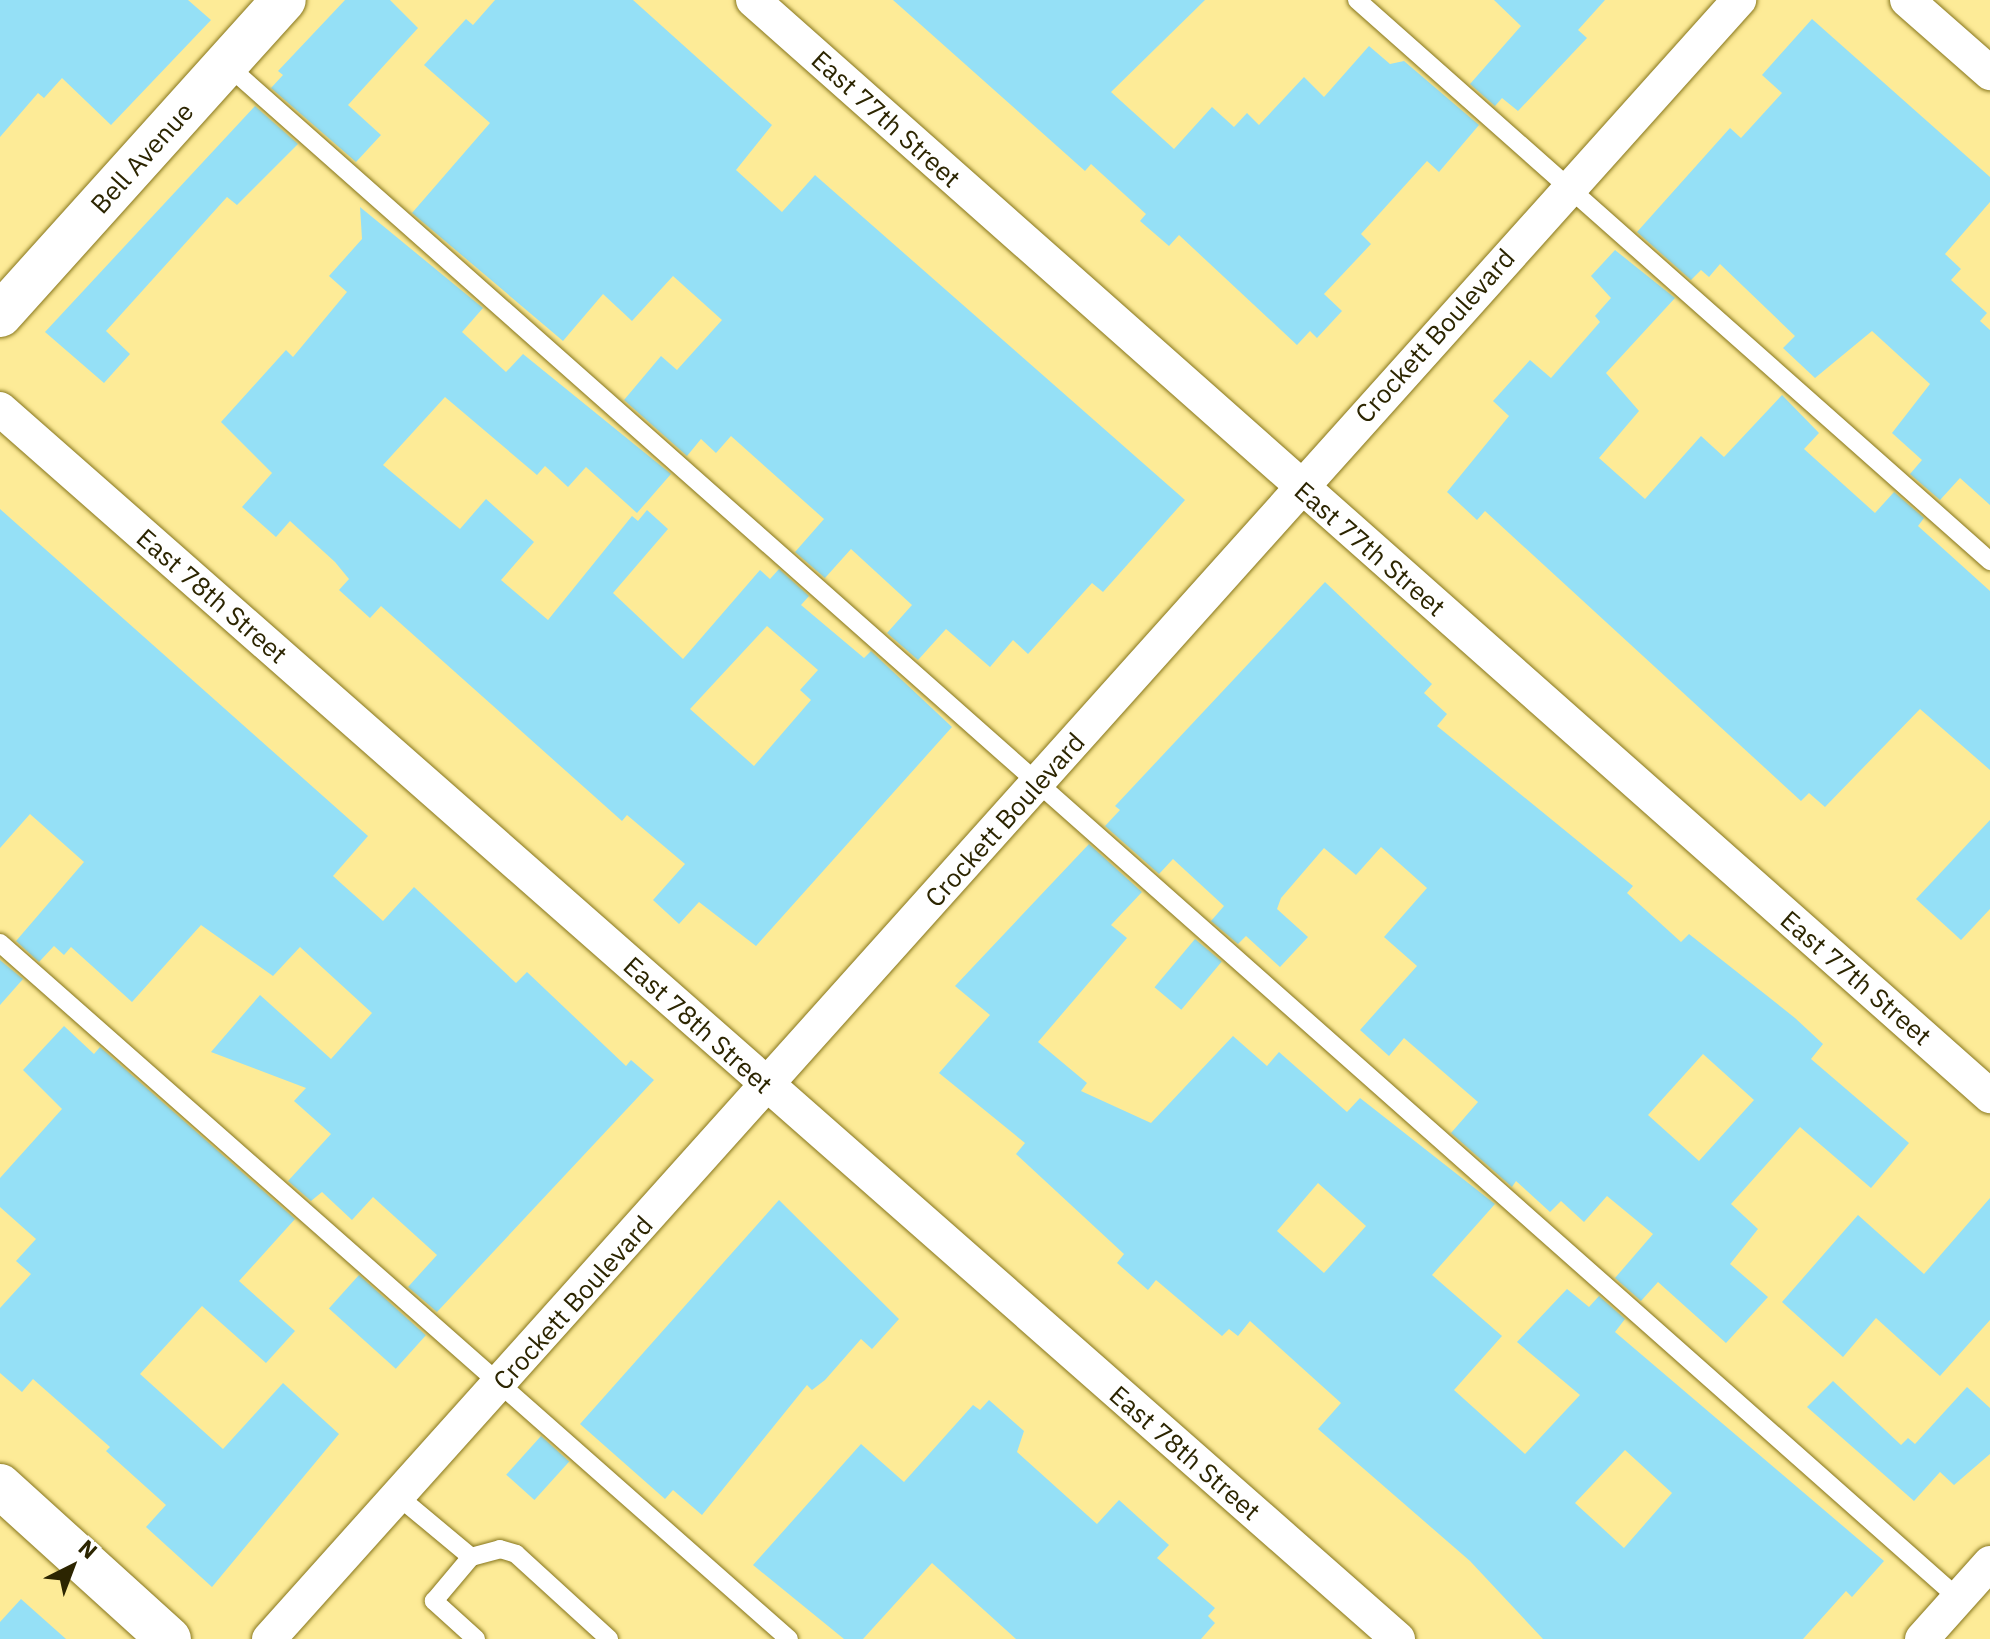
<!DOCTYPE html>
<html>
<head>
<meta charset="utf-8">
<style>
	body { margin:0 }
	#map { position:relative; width:1990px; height:1639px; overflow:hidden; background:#fdeb97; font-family:"IBM Plex Sans",sans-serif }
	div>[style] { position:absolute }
	.building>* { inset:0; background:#95e0f6; transform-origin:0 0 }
	.roads { filter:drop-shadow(0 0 2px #86751c) drop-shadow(0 0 2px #86751c) }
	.lane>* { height:18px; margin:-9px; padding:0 9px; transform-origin:9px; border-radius:9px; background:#fff }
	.street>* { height:34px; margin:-17px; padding:0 17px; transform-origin:17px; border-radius:17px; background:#fff }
	.secondary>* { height:44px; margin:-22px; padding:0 22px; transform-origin:22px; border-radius:22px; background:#fff }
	span { translate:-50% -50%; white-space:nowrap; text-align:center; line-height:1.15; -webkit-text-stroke:7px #fff; paint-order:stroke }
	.street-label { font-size:26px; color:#2c2501 }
	.north { position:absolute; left:32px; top:1527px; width:80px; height:80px; -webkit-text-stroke:6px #fff; paint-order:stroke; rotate:42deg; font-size:22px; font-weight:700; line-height:32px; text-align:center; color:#2c2501 }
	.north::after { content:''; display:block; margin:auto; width:28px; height:36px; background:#2c2501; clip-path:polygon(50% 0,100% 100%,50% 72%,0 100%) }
</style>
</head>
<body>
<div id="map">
	<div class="building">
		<div style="clip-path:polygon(0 0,188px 0,211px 20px,111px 125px,62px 78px,44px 98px,38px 93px,0 137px)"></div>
		<div style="clip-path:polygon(345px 0,390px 0,418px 28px,348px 105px,381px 135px,356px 162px,271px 88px,283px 75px,278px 71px)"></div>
		<div style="clip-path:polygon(495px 0,633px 0,772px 125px,736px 170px,782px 212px,815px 175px,1185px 500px,1103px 592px,1092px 583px,1028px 654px,1013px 640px,990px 667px,946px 629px,918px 660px,887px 633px,912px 605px,851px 549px,825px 578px,795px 552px,824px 519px,731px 436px,716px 453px,701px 439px,687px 456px,624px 400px,661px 356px,677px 370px,722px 320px,673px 276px,632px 321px,603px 294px,563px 341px,412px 213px,490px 123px,424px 65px,466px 19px,473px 25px)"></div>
		<div style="clip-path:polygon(893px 0,1205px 0,1111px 92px,1174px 149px,1212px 107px,1234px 127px,1247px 113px,1259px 125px,1304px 77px,1324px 97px,1369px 46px,1390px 64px,1404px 61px,1479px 125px,1439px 172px,1427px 161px,1361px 234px,1371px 244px,1324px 294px,1342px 311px,1317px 338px,1310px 331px,1297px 345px,1179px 235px,1169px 246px,1140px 221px,1146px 214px,1091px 164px,1085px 171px)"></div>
		<div style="clip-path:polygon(1494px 0,1605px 0,1578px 30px,1587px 38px,1518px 111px,1502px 98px,1495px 106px,1470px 84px,1521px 26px)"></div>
		<div style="clip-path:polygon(1812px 19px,1990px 177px,1990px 202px,1945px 254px,1961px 269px,1951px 280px,1987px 313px,1980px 321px,1990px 330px,1990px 505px,1960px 478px,1940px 500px,1910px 474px,1922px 460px,1892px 433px,1930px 384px,1872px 331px,1815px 378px,1783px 348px,1795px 336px,1720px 264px,1709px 277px,1701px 270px,1691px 280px,1637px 232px,1730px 128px,1741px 138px,1782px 93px,1762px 75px)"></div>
		<div style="clip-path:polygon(255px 106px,298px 144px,237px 205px,227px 197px,106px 331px,130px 354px,104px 383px,45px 332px)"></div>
		<div style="clip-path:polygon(evenodd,360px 207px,483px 308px,462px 332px,506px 372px,523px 354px,671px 474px,637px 513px,586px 467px,568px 487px,545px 466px,537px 475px,445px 397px,383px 465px,460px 529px,486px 499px,534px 542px,501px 580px,548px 620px,632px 516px,638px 521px,647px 510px,668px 529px,613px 593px,683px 659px,760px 570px,770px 579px,779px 569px,809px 596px,801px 605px,864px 658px,871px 651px,952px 727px,756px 946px,699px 902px,679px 924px,653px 900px,685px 864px,627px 815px,622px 821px,381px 606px,370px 618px,339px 590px,349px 579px,335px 562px,290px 521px,276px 537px,242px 507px,272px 473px,221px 422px,286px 350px,293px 357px,347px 292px,329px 276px,362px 239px,360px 207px,767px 626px,818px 670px,800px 690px,811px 700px,754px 766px,690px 709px,767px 626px)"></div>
		<div style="clip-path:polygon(1615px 250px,1675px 298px,1606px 373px,1639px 411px,1599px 458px,1645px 499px,1701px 436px,1724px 457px,1782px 395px,1819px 433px,1804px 449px,1875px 513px,1894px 492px,1924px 518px,1918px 526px,1990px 591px,1990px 770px,1920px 709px,1825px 807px,1809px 793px,1801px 801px,1485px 511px,1477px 520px,1447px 492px,1509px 416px,1493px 401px,1530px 360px,1551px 378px,1600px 322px,1595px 316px,1611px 298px,1591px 276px)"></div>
		<div style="clip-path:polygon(0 509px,368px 836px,333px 876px,383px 921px,414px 887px,516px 983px,527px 972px,626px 1066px,631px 1060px,654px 1080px,437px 1312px,408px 1287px,437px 1255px,373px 1197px,352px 1220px,322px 1192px,311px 1201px,288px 1181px,331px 1134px,294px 1101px,306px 1088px,211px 1052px,260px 995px,331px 1059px,372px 1013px,300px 947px,273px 976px,201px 925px,132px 1002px,71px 947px,64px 955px,54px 946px,39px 962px,16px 941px,84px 862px,30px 814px,0 848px)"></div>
		<div style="clip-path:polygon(evenodd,1325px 582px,1432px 684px,1424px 693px,1447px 714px,1437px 726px,1633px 886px,1627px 893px,1681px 942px,1689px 934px,1795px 1018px,1823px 1044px,1811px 1059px,1909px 1143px,1871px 1188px,1800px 1127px,1731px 1204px,1758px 1229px,1730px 1264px,1768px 1297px,1726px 1343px,1658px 1282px,1641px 1301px,1615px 1278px,1653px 1234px,1607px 1196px,1584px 1222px,1561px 1201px,1550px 1212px,1516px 1181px,1512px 1187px,1451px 1133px,1478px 1102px,1404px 1038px,1389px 1056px,1360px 1030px,1417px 966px,1384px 937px,1427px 888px,1381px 847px,1356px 875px,1324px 848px,1281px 898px,1277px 909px,1308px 937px,1280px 967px,1246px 936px,1238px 944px,1211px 921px,1224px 906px,1173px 859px,1159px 874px,1105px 826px,1120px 810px,1115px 806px,1325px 582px,1703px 1054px,1754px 1100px,1699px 1161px,1648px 1115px,1703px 1054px)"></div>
		<div style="clip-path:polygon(1990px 820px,1990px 909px,1961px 940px,1916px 899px)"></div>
		<div style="clip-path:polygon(evenodd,1089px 844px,1142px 892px,1111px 925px,1127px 938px,1038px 1042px,1087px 1083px,1081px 1091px,1151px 1123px,1233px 1036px,1267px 1066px,1279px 1052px,1347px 1112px,1360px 1098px,1495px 1204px,1432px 1275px,1502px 1336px,1454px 1390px,1525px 1454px,1580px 1395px,1517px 1342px,1567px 1289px,1589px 1307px,1599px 1296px,1625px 1319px,1615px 1332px,1884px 1561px,1852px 1597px,1846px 1591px,1803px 1639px,1543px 1639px,1470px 1561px,1318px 1429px,1341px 1403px,1250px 1321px,1238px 1336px,1229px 1329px,1222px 1336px,1156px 1280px,1148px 1290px,1117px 1263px,1124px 1254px,1016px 1154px,1025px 1143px,939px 1073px,990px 1015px,955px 986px,1089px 844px,1318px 1183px,1366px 1226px,1324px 1273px,1277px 1231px,1318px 1183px,1089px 844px,1625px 1450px,1672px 1493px,1624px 1548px,1575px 1503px,1625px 1450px)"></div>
		<div style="left:1195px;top:939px;width:35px;height:63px;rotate:40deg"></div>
		<div style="clip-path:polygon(0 960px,23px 979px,0 1005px)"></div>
		<div style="clip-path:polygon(64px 1026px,94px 1054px,100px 1047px,295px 1219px,239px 1281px,295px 1331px,266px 1363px,202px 1306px,140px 1374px,223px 1449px,283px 1383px,339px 1434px,212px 1587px,146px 1527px,166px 1505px,106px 1451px,110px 1447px,33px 1379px,22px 1392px,0 1373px,0 1308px,31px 1274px,16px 1261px,36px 1239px,0 1207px,0 1178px,62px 1109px,23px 1070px)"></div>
		<div style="clip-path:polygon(1990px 1198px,1990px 1320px,1940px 1376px,1876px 1318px,1843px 1357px,1782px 1302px,1858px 1215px,1924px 1274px)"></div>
		<div style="clip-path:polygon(779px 1200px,899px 1319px,872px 1349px,861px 1339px,825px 1380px,812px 1390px,807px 1385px,702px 1515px,673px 1490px,665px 1499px,580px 1424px)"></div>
		<div style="left:359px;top:1275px;width:90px;height:45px;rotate:42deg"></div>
		<div style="clip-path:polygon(1833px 1381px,1901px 1445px,1908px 1438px,1915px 1444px,1967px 1387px,1990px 1408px,1990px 1454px,1954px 1485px,1940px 1472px,1914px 1501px,1807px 1407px)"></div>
		<div style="clip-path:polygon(989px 1400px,1024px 1431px,1017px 1452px,1097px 1524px,1119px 1500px,1169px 1545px,1157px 1558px,1215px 1608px,1208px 1616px,1215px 1623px,1201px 1639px,1016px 1639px,932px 1563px,863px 1639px,844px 1639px,753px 1565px,861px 1444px,904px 1482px,973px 1405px,980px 1410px)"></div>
		<div style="left:541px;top:1436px;width:38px;height:52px;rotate:42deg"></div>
		<div style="clip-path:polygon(21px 1599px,66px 1639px,0 1639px,0 1622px)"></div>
	</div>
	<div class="roads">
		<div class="lane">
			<div style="left:1357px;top:0;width:846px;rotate:41.55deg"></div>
			<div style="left:226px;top:64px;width:2314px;rotate:41.53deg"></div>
			<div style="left:0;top:943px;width:1052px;rotate:41.42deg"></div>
			<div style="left:399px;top:1497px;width:94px;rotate:39.8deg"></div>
			<div style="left:476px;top:1639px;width:57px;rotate:-137.9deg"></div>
			<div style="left:434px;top:1601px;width:57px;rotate:-49.9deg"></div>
			<div style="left:471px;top:1557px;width:30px;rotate:-15deg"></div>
			<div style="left:500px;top:1549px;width:17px;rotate:17deg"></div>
			<div style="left:516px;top:1554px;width:126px;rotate:42.4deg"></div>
		</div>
		<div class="street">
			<div style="left:753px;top:0;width:1653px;rotate:41.54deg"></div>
			<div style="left:1907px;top:0;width:111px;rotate:41.3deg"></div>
			<div style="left:0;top:409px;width:1862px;rotate:41.34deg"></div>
			<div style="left:269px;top:1639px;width:2202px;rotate:-48.11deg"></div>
			<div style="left:1922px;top:1639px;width:102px;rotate:-48.2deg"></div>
		</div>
		<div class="secondary">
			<div style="left:0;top:315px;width:424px;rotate:-48deg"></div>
			<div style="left:0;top:1486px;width:228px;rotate:42.2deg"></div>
		</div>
	</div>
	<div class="street-label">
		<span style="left:886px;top:119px;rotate:42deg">East 77th Street</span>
		<span style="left:142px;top:158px;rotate:-48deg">Bell Avenue</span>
		<span style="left:1435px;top:336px;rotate:-48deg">Crockett Boulevard</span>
		<span style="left:1370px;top:549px;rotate:41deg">East 77th Street</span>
		<span style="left:212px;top:596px;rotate:41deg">East 78th Street</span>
		<span style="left:1005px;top:820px;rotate:-48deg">Crockett Boulevard</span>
		<span style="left:1856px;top:978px;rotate:41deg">East 77th Street</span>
		<span style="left:698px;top:1025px;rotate:42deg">East 78th Street</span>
		<span style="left:573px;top:1303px;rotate:-48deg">Crockett Boulevard</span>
		<span style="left:1185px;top:1453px;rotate:41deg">East 78th Street</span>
	</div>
	<div class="north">N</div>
</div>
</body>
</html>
